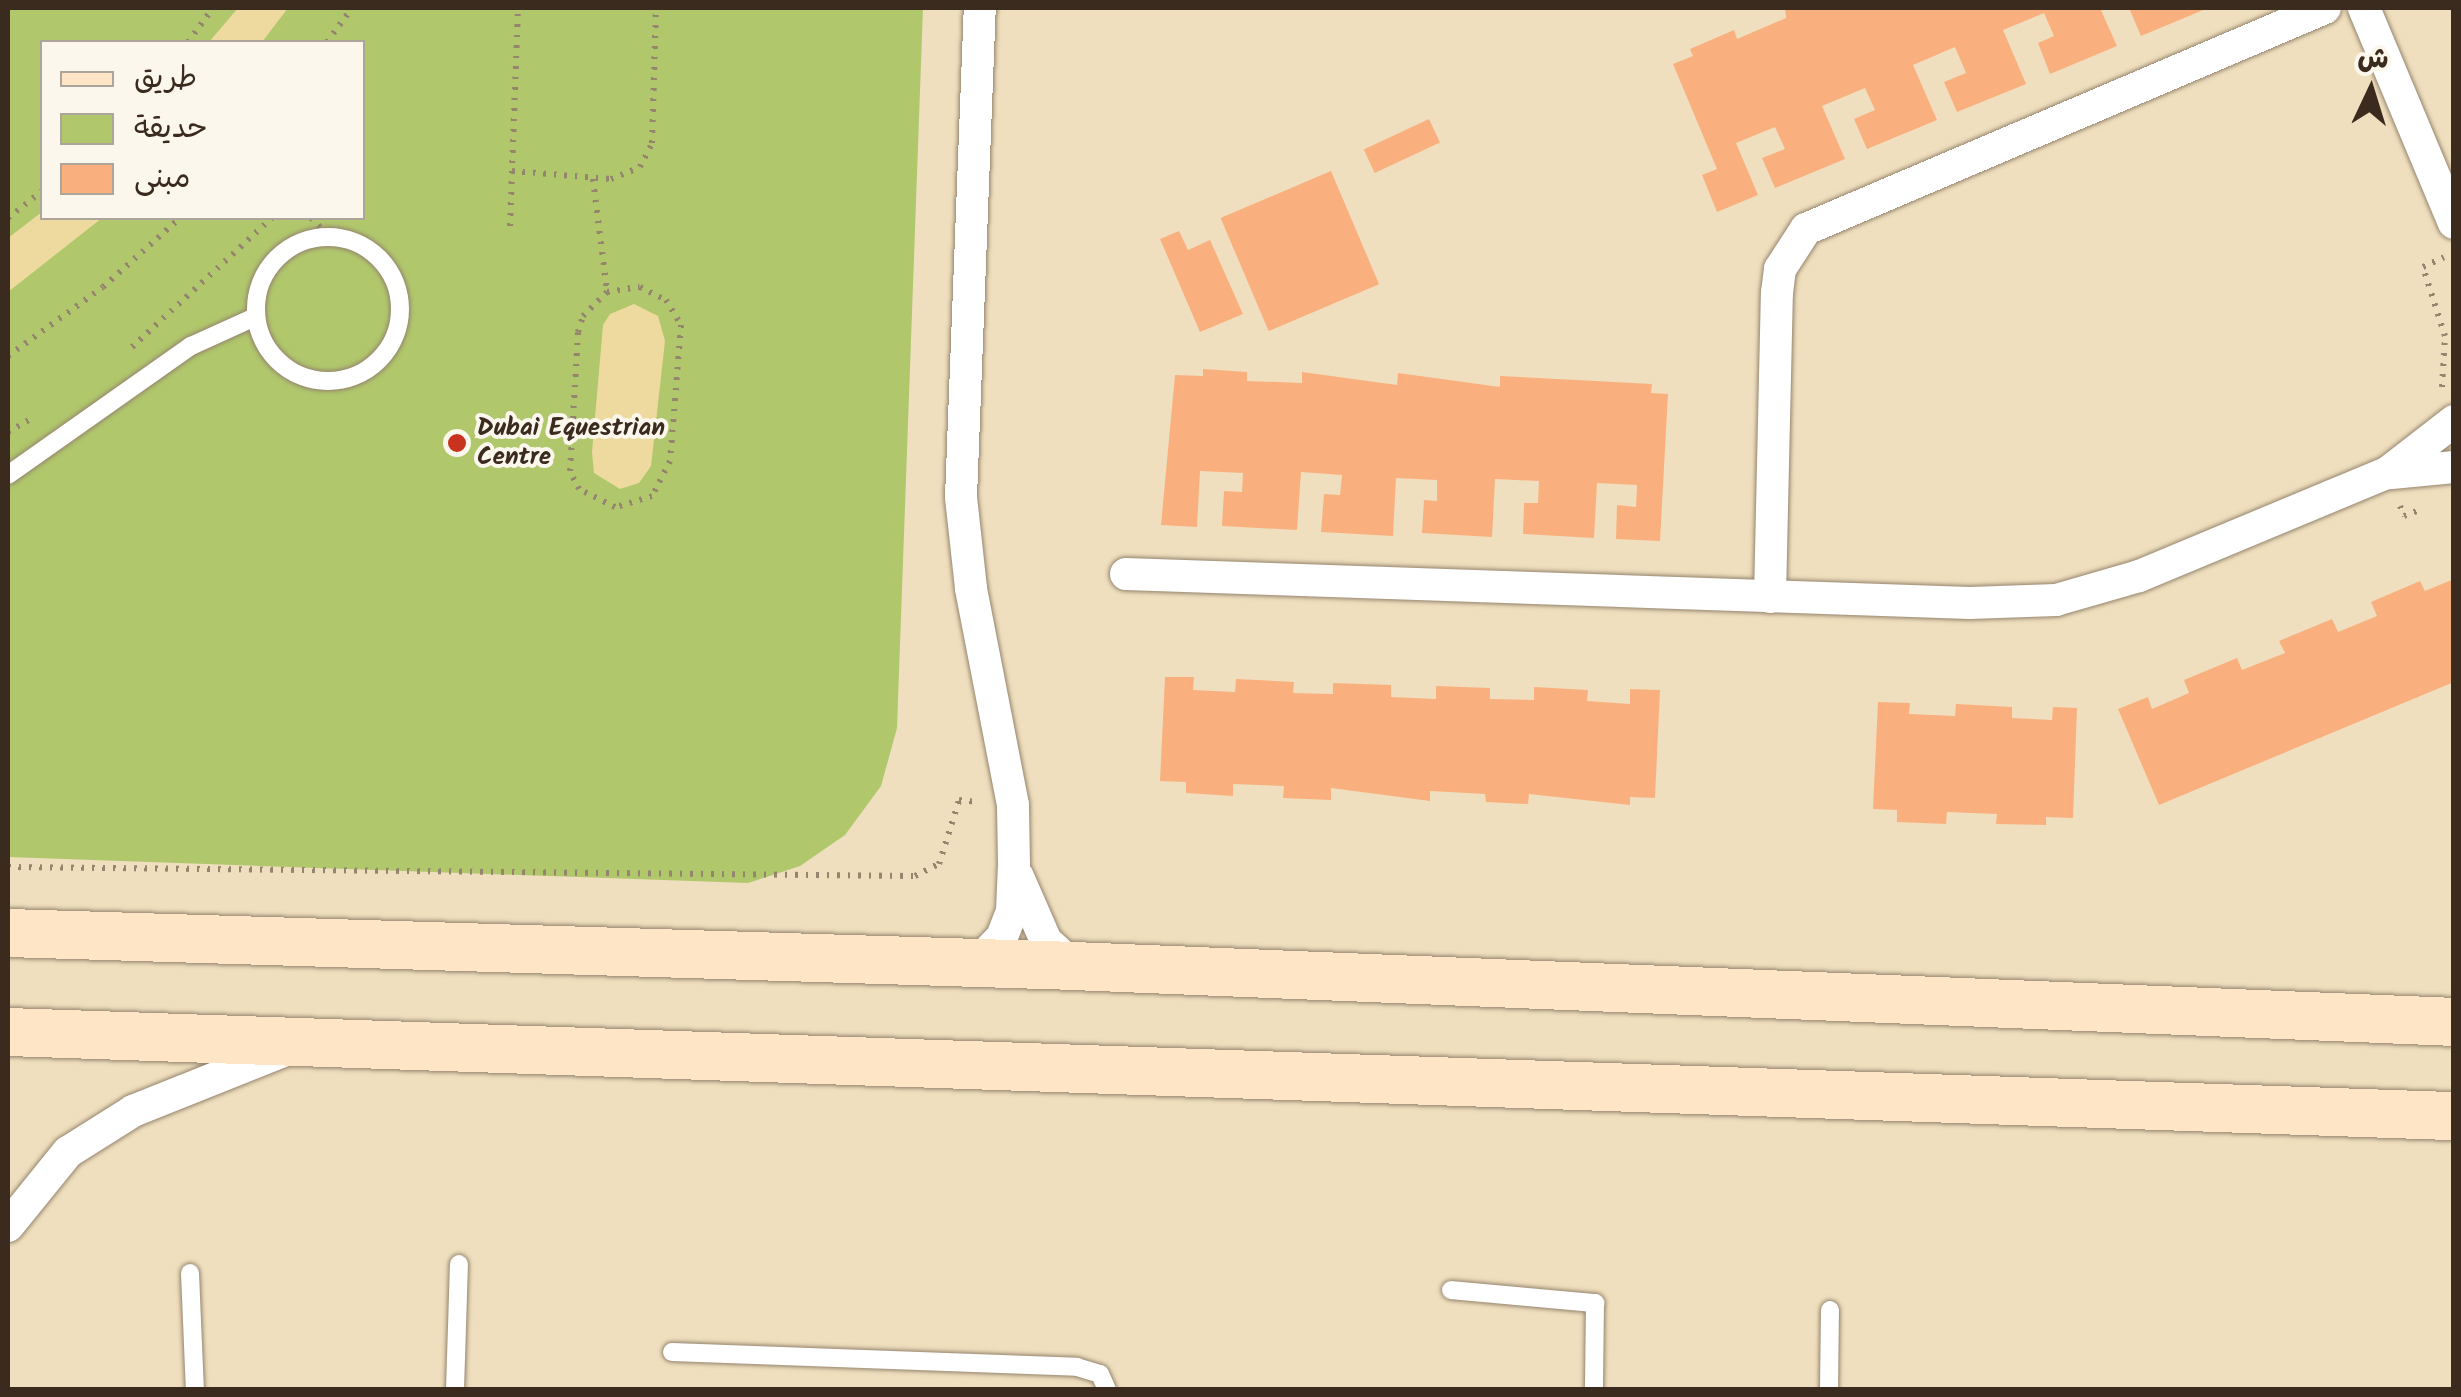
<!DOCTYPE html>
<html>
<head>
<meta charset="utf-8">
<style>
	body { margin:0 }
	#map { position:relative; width:2461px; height:1397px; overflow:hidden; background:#efdfbe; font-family:Kalam,"Playpen Sans Arabic",sans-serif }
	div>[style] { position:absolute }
	.green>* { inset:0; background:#b0c76c }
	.sand>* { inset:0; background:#eeda9e }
	.building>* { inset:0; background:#fab07e; transform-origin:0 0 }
	.path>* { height:6px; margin-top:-3px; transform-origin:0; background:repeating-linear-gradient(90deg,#95846e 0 2.5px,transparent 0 10.5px) }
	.roads { filter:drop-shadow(0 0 2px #95846e) drop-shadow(0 0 2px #95846e) }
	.lane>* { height:18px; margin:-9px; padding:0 9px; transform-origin:9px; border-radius:9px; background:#fff }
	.lane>.ring { margin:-9px; padding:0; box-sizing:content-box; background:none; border:18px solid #fff; border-radius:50% }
	.street>* { height:32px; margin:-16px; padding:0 16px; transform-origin:16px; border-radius:16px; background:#fff }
	.secondary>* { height:48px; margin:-24px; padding:0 24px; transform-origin:24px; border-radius:24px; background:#fde5c5 }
	.dots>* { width:28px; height:28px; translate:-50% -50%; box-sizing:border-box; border:5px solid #fbf7ec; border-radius:50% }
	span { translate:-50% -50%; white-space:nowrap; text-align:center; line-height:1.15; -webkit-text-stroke:8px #fbf7ec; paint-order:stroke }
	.poi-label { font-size:25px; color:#3b2a1e; font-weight:700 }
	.left { translate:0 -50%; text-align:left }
	.frame { position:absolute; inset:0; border:10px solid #3b2a1e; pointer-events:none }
	.legend { position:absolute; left:40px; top:40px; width:325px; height:180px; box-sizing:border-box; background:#fbf7ec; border:2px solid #aea59a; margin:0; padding:12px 18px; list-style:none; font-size:30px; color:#3b2a1e }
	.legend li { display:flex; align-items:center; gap:20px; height:50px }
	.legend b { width:50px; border:2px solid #aea59a }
	.north { position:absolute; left:2321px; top:40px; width:100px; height:100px; -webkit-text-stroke:8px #fbf7ec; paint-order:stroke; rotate:4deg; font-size:28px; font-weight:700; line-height:40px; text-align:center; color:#3b2a1e }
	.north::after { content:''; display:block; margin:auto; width:35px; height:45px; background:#3b2a1e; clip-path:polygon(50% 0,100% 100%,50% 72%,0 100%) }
</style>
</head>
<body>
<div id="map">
	<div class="green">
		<div style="clip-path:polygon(evenodd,8px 8px,923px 8px,897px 728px,881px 786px,845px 835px,800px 866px,748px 883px,8px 857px,8px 8px,42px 42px,362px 42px,362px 218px,42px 218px,42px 42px)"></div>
	</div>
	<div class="sand">
		<div style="clip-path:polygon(238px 8px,288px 8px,262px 42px,209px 42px)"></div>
		<div style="clip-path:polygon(42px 212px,42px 218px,102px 218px,8px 292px,8px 238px)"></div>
		<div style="clip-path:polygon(634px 304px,658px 316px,665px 341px,651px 466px,639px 483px,620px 489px,594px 473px,592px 452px,603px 325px,610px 314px)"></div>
	</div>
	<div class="building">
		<div style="clip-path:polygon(1785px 8px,2100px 8px,2117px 46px,2050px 74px,2038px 43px,2054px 36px,2044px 13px,2003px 30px,2026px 84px,1957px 112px,1944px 82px,1966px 73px,1955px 47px,1913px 65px,1937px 120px,1867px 149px,1854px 119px,1875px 110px,1865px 88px,1822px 106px,1845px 159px,1775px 188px,1762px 158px,1785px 149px,1775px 127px,1736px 143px,1758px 195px,1717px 212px,1702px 175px,1717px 169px,1673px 64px,1693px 56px,1690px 49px,1734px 30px,1737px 39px,1786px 18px)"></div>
		<div style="clip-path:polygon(2129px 8px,2208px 8px,2141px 36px)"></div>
		<div style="left:1429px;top:119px;width:26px;height:72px;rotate:65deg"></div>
		<div style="left:1331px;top:171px;width:123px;height:120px;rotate:67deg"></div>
		<div style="clip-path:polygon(1179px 231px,1188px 250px,1210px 240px,1243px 314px,1200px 332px,1160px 239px)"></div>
		<div style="clip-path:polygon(1203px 369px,1247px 372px,1247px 381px,1302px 383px,1302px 372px,1397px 385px,1398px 373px,1500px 387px,1500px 376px,1652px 384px,1651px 393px,1668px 394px,1660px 541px,1616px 539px,1617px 505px,1636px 507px,1637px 485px,1597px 483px,1594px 538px,1523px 534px,1524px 503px,1538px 503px,1539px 481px,1495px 479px,1492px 537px,1422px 533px,1424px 500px,1437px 501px,1437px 480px,1396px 478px,1393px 536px,1321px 532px,1324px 494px,1340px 495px,1342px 475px,1301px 472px,1297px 530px,1222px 526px,1224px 491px,1242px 492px,1243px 473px,1200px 471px,1197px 527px,1161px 525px,1175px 375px,1203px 376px)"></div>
		<div style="clip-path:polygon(2454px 579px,2454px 682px,2159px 805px,2118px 709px,2148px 697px,2152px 709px,2189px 693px,2184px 680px,2237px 658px,2242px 670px,2285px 653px,2279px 641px,2332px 619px,2338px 632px,2377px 616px,2371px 602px,2420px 581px,2425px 591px)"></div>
		<div style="clip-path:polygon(1165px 677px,1194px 677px,1193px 690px,1235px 692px,1236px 679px,1294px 682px,1293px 693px,1333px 694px,1333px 683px,1391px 685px,1391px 697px,1436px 699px,1436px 686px,1490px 688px,1490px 699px,1534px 700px,1534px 687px,1588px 690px,1587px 701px,1630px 704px,1630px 689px,1660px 690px,1655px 798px,1630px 797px,1630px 805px,1529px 794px,1528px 804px,1486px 802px,1485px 794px,1430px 791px,1430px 801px,1331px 788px,1331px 800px,1283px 798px,1284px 786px,1233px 784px,1233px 796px,1186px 793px,1186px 782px,1160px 781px)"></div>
		<div style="clip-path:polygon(1878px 702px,1910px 703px,1909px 714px,1955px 716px,1956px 704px,2012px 707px,2012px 718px,2052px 720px,2053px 707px,2077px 708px,2073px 818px,2046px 817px,2046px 825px,1996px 824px,1997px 814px,1947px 812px,1946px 824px,1897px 822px,1897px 810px,1873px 809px)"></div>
	</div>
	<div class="path">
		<div style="left:188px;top:42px;width:42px;rotate:-53.7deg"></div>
		<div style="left:327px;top:42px;width:42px;rotate:-53.7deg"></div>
		<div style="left:512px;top:171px;width:99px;rotate:4.6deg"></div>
		<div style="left:611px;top:179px;width:31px;rotate:-22deg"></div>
		<div style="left:640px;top:167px;width:27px;rotate:-63deg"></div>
		<div style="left:652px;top:143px;width:135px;rotate:-88.3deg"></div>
		<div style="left:593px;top:179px;width:114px;rotate:82.9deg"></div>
		<div style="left:8px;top:218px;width:43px;rotate:-38.5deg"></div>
		<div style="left:311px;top:218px;width:25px;rotate:45deg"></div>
		<div style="left:510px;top:226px;width:218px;rotate:-87.9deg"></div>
		<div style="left:640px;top:287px;width:29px;rotate:27deg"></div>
		<div style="left:666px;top:300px;width:29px;rotate:59deg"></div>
		<div style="left:681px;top:325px;width:136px;rotate:94.6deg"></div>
		<div style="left:670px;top:461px;width:39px;rotate:117deg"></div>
		<div style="left:652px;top:496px;width:39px;rotate:163deg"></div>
		<div style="left:615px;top:507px;width:40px;rotate:-153.4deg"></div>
		<div style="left:579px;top:489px;width:20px;rotate:-117deg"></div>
		<div style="left:570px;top:471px;width:139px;rotate:-86.7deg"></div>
		<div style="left:578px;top:332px;width:17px;rotate:-73deg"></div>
		<div style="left:583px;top:316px;width:34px;rotate:-45deg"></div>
		<div style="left:607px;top:292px;width:33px;rotate:-9deg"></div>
		<div style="left:132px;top:347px;width:190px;rotate:-42.7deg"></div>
		<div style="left:8px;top:356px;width:117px;rotate:-36deg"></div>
		<div style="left:103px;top:287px;width:103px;rotate:-41.9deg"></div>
		<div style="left:2442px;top:387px;width:51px;rotate:-86.6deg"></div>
		<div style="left:2445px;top:336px;width:72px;rotate:-107.7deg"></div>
		<div style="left:2423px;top:267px;width:23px;rotate:-25deg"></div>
		<div style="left:8px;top:432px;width:28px;rotate:-30deg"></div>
		<div style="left:2400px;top:506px;width:11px;rotate:68deg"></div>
		<div style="left:2404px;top:516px;width:17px;rotate:-21deg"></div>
		<div style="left:8px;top:867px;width:907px;rotate:0.57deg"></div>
		<div style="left:915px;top:876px;width:27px;rotate:-27deg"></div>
		<div style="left:939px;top:864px;width:67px;rotate:-72.6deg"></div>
		<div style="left:959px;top:800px;width:18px;rotate:6deg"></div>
	</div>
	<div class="roads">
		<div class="lane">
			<div class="ring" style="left:256px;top:237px;width:126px;height:126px"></div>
			<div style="left:8px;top:475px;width:224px;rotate:-35.2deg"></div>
			<div style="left:191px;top:346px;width:70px;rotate:-24.4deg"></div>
			<div style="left:190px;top:1273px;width:117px;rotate:87.6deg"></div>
			<div style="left:1451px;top:1290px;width:145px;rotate:5.2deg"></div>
			<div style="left:1595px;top:1303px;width:87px;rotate:90.7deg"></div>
			<div style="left:672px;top:1352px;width:405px;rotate:2.1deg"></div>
			<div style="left:1077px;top:1367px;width:24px;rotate:17deg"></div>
			<div style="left:1100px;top:1374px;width:17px;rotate:66deg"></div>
			<div style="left:455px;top:1390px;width:126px;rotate:-88.2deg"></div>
			<div style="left:1829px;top:1390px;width:80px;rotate:-89.3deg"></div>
		</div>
		<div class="street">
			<div style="left:2364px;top:8px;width:233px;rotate:67.3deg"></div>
			<div style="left:2392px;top:473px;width:62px;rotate:-5.5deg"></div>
			<div style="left:1126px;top:574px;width:844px;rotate:1.97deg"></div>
			<div style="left:1970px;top:603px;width:86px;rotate:-2deg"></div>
			<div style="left:2056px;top:600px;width:86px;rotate:-16.1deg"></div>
			<div style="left:2139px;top:576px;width:269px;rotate:-22.6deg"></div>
			<div style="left:2387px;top:473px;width:85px;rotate:-37.8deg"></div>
			<div style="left:1770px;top:597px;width:304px;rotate:-88.7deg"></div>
			<div style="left:1777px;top:293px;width:24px;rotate:-83deg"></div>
			<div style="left:1780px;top:269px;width:48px;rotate:-57deg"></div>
			<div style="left:1806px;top:229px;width:564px;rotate:-23.07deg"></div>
			<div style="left:1018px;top:877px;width:70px;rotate:66.4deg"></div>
			<div style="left:1046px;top:941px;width:37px;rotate:43deg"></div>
			<div style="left:977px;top:963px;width:36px;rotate:-46deg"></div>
			<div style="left:1002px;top:937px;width:28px;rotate:-69deg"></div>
			<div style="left:1012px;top:911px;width:47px;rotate:-87.6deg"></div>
			<div style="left:1014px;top:864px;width:59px;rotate:-91deg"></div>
			<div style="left:1013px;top:805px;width:221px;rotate:-101deg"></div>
			<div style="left:971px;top:588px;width:92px;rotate:-96.3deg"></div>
			<div style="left:961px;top:497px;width:489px;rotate:-87.8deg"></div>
			<div style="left:8px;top:1226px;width:95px;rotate:-51deg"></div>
			<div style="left:68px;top:1152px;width:77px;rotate:-32.2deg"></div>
			<div style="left:133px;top:1111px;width:167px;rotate:-21.8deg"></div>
		</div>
		<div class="secondary">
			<div style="left:8px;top:933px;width:1066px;rotate:1.77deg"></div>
			<div style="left:1073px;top:966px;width:1382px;rotate:2.32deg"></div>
			<div style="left:8px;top:1032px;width:2447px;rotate:1.97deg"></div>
		</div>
	</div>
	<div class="dots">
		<div style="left:457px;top:443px;background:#c8321e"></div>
	</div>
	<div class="poi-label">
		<span class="left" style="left:477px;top:443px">Dubai Equestrian<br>Centre</span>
	</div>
	<div class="frame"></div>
	<ul class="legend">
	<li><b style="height:12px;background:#fde5c5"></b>طريق</li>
	<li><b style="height:28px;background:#b0c76c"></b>حديقة</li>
	<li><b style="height:28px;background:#fab07e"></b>مبنى</li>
	</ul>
	<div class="north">ش</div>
</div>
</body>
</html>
